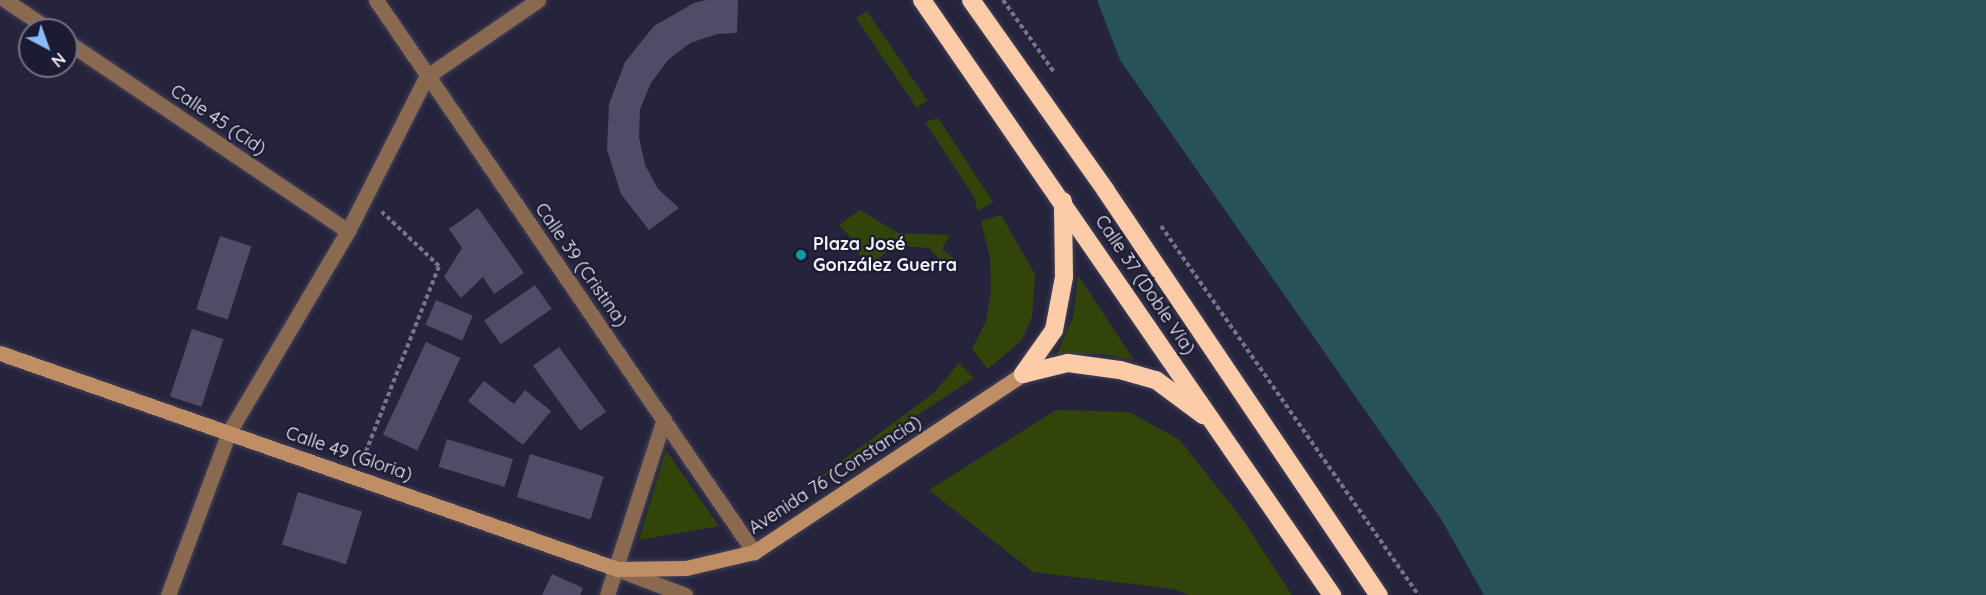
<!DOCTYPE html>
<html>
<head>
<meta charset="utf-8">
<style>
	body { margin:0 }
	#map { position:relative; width:1986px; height:595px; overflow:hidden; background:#26243d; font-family:Quicksand,sans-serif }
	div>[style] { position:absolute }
	.green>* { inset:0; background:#31450b; transform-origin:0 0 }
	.water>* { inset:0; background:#275257 }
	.building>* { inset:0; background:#524b67; transform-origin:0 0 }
	.path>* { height:4px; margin-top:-2px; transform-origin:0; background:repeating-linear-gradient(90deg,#767588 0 4.5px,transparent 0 7.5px) }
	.roads { filter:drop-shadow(0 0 2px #434158) drop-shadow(0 0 2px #434158) }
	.street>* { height:15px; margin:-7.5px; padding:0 7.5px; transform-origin:7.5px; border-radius:7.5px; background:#896950 }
	.secondary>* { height:15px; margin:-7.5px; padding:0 7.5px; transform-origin:7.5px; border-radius:7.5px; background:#c08e65 }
	.highway>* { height:18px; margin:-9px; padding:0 9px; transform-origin:9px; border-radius:9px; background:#fbcca7 }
	.dots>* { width:16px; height:16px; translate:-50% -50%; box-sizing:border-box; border:3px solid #1c1b32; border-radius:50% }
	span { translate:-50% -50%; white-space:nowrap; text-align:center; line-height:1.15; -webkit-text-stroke:4.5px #1c1b32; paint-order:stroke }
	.street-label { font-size:18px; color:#f3f3fd }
	.poi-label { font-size:18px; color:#f3f3fd; font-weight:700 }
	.left { translate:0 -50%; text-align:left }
	.north { position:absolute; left:18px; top:18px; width:60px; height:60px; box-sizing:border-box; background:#1c1b32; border:2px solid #727183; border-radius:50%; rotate:139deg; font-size:16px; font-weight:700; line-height:24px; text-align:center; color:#f3f3fd }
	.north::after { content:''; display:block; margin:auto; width:21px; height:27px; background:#89bafc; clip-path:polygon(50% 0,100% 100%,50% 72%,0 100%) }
</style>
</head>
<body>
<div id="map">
	<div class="green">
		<div style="left:867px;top:11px;width:108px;height:13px;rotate:56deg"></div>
		<div style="clip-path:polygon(938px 118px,993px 202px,978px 211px,974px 197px,925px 122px)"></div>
		<div style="clip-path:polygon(860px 210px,898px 233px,950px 235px,942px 249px,955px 259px,941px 261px,929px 248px,892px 245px,876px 262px,862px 263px,855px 242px,839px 225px)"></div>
		<div style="clip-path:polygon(1001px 215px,1035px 274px,1032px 318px,1021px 341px,988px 369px,972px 349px,986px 321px,991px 291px,990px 258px,981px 221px)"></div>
		<div style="clip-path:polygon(1078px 275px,1134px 360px,1102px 354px,1057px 354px,1073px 317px)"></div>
		<div style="clip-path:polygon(959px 363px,974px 378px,798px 493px,934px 393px)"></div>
		<div style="clip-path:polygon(1056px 410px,1129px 412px,1180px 440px,1243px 520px,1292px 595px,1189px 595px,1174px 589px,1033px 572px,929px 490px)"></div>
		<div style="clip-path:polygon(666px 450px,719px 526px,639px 540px)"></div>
	</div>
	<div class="water">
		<div style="clip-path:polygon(1097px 0,1986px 0,1986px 595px,1484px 595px,1441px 519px,1120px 60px)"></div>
	</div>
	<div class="building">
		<div style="clip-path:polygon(706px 0,738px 0,737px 33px,717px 34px,690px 43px,668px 60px,651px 83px,640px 109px,639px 137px,645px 165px,658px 189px,679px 208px,649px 230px,621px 194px,607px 150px,609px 104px,625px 62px,654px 26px,694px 3px)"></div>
		<div style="clip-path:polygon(478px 208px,524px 273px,494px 294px,483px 277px,461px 298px,444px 277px,462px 248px,449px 229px)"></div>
		<div style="left:220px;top:236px;width:33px;height:77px;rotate:18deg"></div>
		<div style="left:535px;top:285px;width:29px;height:62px;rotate:55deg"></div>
		<div style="left:436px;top:300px;width:40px;height:27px;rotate:23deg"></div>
		<div style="left:192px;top:329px;width:33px;height:71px;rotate:18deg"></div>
		<div style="left:426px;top:342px;width:38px;height:102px;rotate:25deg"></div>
		<div style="left:559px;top:347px;width:80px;height:32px;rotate:54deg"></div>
		<div style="clip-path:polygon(484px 381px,514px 404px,525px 390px,551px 411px,523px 445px,468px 401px)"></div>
		<div style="left:447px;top:439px;width:69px;height:29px;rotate:17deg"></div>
		<div style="left:530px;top:454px;width:77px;height:45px;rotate:17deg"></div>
		<div style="left:298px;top:492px;width:67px;height:55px;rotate:17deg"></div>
		<div style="clip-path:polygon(552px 574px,583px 588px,580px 595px,542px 595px)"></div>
	</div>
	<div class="path">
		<div style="left:1003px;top:0;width:88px;rotate:54.7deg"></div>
		<div style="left:1161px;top:226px;width:450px;rotate:55.1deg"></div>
		<div style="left:363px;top:459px;width:207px;rotate:-68.5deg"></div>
		<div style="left:439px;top:266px;width:79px;rotate:-136.5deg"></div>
	</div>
	<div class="roads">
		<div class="street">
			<div style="left:5px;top:0;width:54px;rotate:33.7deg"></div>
			<div style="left:376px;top:0;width:669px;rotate:55.6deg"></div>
			<div style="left:66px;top:41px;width:340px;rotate:34deg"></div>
			<div style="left:617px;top:569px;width:73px;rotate:20.9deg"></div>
			<div style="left:168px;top:595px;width:174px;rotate:-69.5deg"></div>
			<div style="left:229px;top:432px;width:234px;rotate:-59.4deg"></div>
			<div style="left:348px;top:231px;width:173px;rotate:-63.1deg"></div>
			<div style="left:426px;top:77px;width:136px;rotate:-34.5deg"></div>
			<div style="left:607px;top:595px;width:185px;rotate:-72.1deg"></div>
		</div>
		<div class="secondary">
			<div style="left:0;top:353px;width:654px;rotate:19.29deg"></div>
			<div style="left:617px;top:569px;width:69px;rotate:-0.8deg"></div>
			<div style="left:686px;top:568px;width:70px;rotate:-13.2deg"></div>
			<div style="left:754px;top:552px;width:323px;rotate:-33.5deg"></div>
		</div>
		<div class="highway">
			<div style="left:922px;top:0;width:723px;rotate:55.43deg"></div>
			<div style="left:971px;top:0;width:234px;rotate:54.7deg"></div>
			<div style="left:1106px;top:191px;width:488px;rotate:56deg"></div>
			<div style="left:1023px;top:374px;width:46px;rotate:-13.7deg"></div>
			<div style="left:1068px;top:363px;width:52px;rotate:7.7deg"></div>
			<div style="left:1120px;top:370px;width:37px;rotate:16deg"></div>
			<div style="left:1156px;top:380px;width:59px;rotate:36.7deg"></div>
			<div style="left:1023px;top:374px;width:54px;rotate:-54.8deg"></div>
			<div style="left:1054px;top:330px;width:54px;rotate:-79.3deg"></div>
			<div style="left:1064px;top:277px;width:76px;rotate:-90.8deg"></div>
		</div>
	</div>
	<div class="dots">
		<div style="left:801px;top:255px;background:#0f9aa8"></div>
	</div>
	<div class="street-label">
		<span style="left:218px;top:120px;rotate:34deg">Calle 45 (Cid)</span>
		<span style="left:581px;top:265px;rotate:55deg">Calle 39 (Cristina)</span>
		<span style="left:1145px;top:285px;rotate:56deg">Calle 37 (Doble Vía)</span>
		<span style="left:349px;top:454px;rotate:19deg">Calle 49 (Gloria)</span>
		<span style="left:835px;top:475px;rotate:-33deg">Avenida 76 (Constancia)</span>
	</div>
	<div class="poi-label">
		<span class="left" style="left:813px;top:255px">Plaza José<br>González Guerra</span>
	</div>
	<div class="north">N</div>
</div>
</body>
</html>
